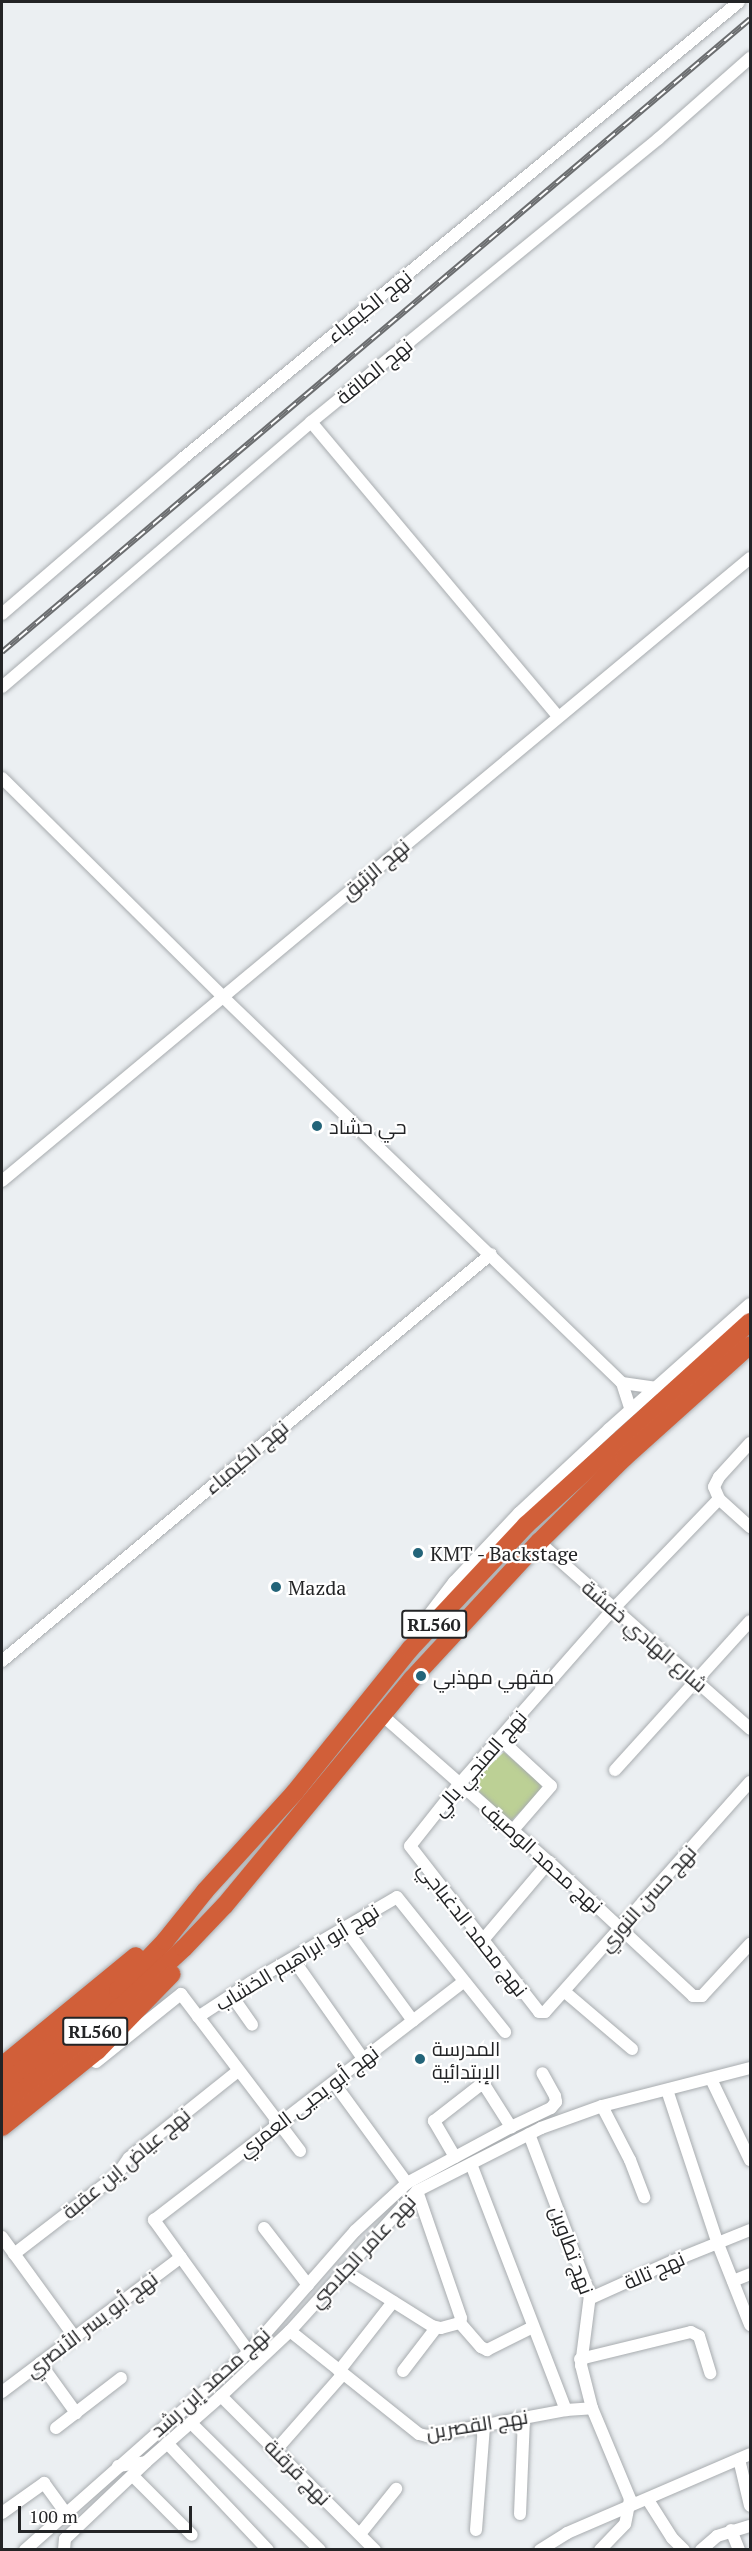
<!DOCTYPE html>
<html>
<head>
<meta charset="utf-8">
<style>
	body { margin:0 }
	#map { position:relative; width:752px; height:2551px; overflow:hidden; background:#ebeff2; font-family:"PT Serif",Cairo,serif }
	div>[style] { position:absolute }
	.green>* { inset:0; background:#bcd095 }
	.roads { filter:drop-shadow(0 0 2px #a8acaf) drop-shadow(0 0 2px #a8acaf) }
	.minor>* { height:12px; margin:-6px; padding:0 6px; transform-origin:6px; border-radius:6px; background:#fff }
	.highway>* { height:18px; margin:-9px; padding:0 9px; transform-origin:9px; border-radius:9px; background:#d15f39 }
	.rail>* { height:6px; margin-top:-3px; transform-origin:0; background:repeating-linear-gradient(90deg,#fff 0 11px,#6b6d6f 0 22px); box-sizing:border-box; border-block:2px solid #6b6d6f }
	.dots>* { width:16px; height:16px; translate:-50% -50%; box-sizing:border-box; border:3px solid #fff; border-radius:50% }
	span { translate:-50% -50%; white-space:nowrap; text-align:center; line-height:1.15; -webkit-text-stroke:4.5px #fff; paint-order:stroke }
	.shield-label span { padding:2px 4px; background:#fff; border:2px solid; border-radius:4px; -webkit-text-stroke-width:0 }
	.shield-label { font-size:18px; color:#232426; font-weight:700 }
	.street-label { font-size:20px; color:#232426 }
	.poi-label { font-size:20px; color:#232426 }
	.left { translate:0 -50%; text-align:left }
	.frame { position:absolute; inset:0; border:3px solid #232426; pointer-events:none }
	.scale { position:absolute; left:18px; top:2506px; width:174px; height:27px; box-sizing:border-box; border:3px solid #232426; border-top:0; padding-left:8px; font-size:18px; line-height:21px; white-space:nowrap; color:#232426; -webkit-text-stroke:4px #fff; paint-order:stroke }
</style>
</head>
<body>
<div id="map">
	<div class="green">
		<div style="clip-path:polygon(504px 1752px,541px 1784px,541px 1791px,510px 1822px,477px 1790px,476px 1779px)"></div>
	</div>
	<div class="roads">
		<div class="minor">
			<div style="left:311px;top:422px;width:384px;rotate:50deg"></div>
			<div style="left:2px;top:614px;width:238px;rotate:-40.7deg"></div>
			<div style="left:182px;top:459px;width:720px;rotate:-39.37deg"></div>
			<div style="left:2px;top:687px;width:407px;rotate:-40.6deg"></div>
			<div style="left:311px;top:422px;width:448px;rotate:-39.2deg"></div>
			<div style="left:658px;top:139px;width:123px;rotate:-41.4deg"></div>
			<div style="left:2px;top:778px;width:310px;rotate:44.7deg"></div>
			<div style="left:222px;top:996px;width:557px;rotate:44.05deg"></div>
			<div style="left:622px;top:1383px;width:28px;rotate:72deg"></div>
			<div style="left:2px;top:1181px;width:973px;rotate:-39.79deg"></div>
			<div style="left:622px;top:1383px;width:35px;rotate:8deg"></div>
			<div style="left:750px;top:1443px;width:46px;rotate:132.4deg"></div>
			<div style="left:719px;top:1477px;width:11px;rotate:117deg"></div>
			<div style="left:714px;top:1487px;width:13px;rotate:67deg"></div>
			<div style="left:719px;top:1499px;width:42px;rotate:42.1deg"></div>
			<div style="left:719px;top:1499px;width:151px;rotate:133.9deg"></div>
			<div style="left:614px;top:1608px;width:233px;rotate:131.3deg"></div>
			<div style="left:460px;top:1783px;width:80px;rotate:128.4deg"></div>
			<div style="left:410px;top:1846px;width:210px;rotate:52.1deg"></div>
			<div style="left:539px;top:2012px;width:6px"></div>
			<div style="left:545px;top:2012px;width:308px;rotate:-48.3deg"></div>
			<div style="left:539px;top:1542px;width:282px;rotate:41.5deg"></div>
			<div style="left:416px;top:1632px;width:63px;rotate:-52.8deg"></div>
			<div style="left:454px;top:1582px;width:95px;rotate:-46.7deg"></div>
			<div style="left:519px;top:1513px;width:123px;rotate:-43deg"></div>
			<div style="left:609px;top:1429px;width:188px;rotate:-41.6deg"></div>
			<div style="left:2px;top:1661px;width:636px;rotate:-39.77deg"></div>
			<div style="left:382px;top:1715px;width:222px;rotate:41.4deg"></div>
			<div style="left:549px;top:1862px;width:197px;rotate:42.9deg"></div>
			<div style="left:693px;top:1996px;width:9px"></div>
			<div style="left:702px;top:1996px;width:71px;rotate:-47.3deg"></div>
			<div style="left:500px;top:1739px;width:69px;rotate:42.7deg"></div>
			<div style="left:551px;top:1786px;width:58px;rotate:130.8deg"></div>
			<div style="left:615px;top:1770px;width:201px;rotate:-47.8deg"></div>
			<div style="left:345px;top:1928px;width:115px;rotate:53.8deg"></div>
			<div style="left:482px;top:1941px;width:104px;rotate:-49.7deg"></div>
			<div style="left:293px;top:1959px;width:123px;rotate:54.9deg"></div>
			<div style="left:565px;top:1992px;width:88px;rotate:40.4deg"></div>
			<div style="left:232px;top:1996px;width:35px;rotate:55deg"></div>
			<div style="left:198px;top:2017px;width:62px;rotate:-33.2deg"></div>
			<div style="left:250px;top:1983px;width:170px;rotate:-30.3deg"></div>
			<div style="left:397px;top:1897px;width:173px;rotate:51.3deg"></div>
			<div style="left:96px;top:2062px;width:109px;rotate:-38.7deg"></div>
			<div style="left:181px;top:1994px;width:197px;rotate:52.8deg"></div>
			<div style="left:711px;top:2079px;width:90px;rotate:64.3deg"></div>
			<div style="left:334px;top:2083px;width:124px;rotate:53.9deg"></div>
			<div style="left:667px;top:2090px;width:162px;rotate:71.7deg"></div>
			<div style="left:718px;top:2244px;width:87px;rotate:68.4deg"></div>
			<div style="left:602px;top:2106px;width:61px;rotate:62.6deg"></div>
			<div style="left:630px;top:2160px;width:40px;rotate:69deg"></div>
			<div style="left:529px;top:2134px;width:172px;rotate:69.2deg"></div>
			<div style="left:590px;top:2295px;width:71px;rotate:97.3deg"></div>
			<div style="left:581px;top:2365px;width:44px;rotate:75.7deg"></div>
			<div style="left:592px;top:2408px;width:99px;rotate:67.3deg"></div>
			<div style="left:630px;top:2499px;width:25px;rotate:101deg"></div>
			<div style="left:625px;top:2524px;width:36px;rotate:134deg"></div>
			<div style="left:455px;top:2157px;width:42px;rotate:-120.3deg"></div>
			<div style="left:434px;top:2121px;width:57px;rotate:-37.9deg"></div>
			<div style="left:479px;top:2086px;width:6px"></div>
			<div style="left:485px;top:2086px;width:49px;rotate:57.6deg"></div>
			<div style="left:471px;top:2164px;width:264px;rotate:68.9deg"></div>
			<div style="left:264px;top:2228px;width:72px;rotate:52.3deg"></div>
			<div style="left:2px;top:2237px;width:122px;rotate:54deg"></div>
			<div style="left:14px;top:2254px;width:130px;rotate:-37.5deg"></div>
			<div style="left:117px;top:2175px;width:21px;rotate:-55deg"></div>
			<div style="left:129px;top:2158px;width:139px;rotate:-38.6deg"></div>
			<div style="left:343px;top:2270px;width:105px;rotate:32.2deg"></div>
			<div style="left:432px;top:2326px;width:9px;rotate:13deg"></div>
			<div style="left:441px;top:2328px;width:20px;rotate:-15deg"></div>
			<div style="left:460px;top:2323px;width:5px;rotate:-79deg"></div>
			<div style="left:461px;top:2318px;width:134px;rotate:-109.1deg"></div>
			<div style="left:733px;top:2281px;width:18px;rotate:-22deg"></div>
			<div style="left:591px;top:2298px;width:90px;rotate:-24.3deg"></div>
			<div style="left:673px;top:2261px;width:83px;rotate:-21.9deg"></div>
			<div style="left:460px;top:2323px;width:32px;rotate:49deg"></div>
			<div style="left:481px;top:2347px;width:7px;rotate:27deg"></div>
			<div style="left:487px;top:2350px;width:51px;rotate:-26.6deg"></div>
			<div style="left:290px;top:2331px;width:165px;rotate:38.6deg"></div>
			<div style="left:419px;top:2434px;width:8px;rotate:14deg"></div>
			<div style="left:427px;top:2436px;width:141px;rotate:-10.6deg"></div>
			<div style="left:566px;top:2410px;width:26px;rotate:-4deg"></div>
			<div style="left:249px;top:2352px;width:163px;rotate:-125.7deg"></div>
			<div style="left:154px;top:2220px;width:390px;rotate:-37.6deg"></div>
			<div style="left:580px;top:2359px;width:114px;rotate:-13.7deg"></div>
			<div style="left:691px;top:2332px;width:9px;rotate:27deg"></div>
			<div style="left:699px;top:2336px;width:39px;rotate:73deg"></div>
			<div style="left:40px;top:2363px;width:62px;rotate:54.2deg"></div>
			<div style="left:339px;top:2371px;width:88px;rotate:-52deg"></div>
			<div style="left:403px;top:2371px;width:54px;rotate:-52.5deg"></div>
			<div style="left:2px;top:2392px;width:224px;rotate:-37deg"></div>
			<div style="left:221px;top:2396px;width:218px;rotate:45deg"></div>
			<div style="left:191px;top:2423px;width:181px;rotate:44.6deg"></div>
			<div style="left:56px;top:2428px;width:82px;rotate:-37.6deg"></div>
			<div style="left:167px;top:2443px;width:147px;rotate:46.7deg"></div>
			<div style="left:276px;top:2450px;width:101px;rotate:-48.6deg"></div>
			<div style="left:739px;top:2459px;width:48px;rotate:76.8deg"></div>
			<div style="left:118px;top:2466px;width:28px;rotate:-8deg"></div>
			<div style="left:146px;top:2462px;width:100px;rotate:-41.3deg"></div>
			<div style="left:221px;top:2396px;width:95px;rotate:-43.3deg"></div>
			<div style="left:290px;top:2331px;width:189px;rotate:-47.8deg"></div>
			<div style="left:417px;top:2191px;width:139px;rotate:-26.9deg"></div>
			<div style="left:541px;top:2128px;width:65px;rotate:-19.8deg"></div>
			<div style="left:602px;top:2106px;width:153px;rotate:-14.4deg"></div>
			<div style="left:133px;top:2476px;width:83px;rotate:45deg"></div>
			<div style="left:648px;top:2500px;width:45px;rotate:57.7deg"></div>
			<div style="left:672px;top:2538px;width:17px;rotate:45deg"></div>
			<div style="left:2px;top:2513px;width:52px;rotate:-35.5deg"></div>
			<div style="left:44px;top:2483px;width:37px;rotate:54deg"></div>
			<div style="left:520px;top:2514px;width:96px;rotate:-87.6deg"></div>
			<div style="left:476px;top:2530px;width:105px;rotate:-85.6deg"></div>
			<div style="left:731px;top:2530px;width:22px;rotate:68deg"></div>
			<div style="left:360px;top:2534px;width:58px;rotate:-51.3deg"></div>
			<div style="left:25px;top:2550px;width:299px;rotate:-41.5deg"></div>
			<div style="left:249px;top:2352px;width:161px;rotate:-48.8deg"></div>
			<div style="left:355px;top:2231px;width:71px;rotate:-42.7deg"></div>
			<div style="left:407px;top:2183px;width:118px;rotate:-28.3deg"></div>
			<div style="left:511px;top:2127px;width:44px;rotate:-25.4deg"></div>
			<div style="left:551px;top:2108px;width:8px;rotate:-50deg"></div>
			<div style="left:556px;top:2102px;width:6px;rotate:-99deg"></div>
			<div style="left:555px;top:2096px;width:26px;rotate:-119deg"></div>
			<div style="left:64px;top:2550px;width:11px;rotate:-85deg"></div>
			<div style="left:65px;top:2539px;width:112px;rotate:-43.5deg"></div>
			<div style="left:540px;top:2550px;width:32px;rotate:-32deg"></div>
			<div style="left:567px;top:2533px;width:199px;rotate:-23.3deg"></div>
			<div style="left:701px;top:2550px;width:21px;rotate:-41deg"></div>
			<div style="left:717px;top:2536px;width:34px;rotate:-17deg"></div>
		</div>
		<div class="highway">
			<div style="left:2px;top:2066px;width:173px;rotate:-39.4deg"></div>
			<div style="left:2px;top:2087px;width:151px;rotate:-39.9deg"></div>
			<div style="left:118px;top:1990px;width:68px;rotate:-46.2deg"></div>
			<div style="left:165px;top:1941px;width:64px;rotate:-51.3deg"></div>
			<div style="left:205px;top:1891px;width:134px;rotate:-47.7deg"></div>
			<div style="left:295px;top:1792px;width:184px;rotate:-51.2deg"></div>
			<div style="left:410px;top:1649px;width:170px;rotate:-46.9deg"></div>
			<div style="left:526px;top:1525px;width:302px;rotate:-42.2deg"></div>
			<div style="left:2px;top:2108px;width:122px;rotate:-39.7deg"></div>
			<div style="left:96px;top:2030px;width:120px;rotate:-43deg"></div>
			<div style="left:184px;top:1948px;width:59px;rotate:-46.4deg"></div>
			<div style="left:225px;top:1905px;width:293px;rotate:-50.4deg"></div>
			<div style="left:412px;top:1679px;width:187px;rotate:-47.2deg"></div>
			<div style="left:539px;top:1542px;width:120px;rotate:-44.7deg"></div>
			<div style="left:624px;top:1458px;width:169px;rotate:-41.9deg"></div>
			<div style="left:2px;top:2127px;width:122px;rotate:-38.7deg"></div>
			<div style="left:97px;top:2051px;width:107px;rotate:-45.8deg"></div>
		</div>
	</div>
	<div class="rail">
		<div style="left:2px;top:652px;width:980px;rotate:-40.24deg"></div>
	</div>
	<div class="dots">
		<div style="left:317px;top:1126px;background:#236479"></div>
		<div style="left:418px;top:1553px;background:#236479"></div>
		<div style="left:276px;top:1587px;background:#236479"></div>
		<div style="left:421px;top:1676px;background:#236479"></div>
		<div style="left:420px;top:2059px;background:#236479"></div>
	</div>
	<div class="shield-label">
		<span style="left:434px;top:1624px">RL560</span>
		<span style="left:95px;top:2031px">RL560</span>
	</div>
	<div class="street-label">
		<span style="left:369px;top:306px;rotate:-39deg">نهج الكيمياء</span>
		<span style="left:374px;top:371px;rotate:-39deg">نهج الطاقة</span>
		<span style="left:375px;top:869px;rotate:-40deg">نهج الزئبق</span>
		<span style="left:246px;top:1457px;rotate:-40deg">نهج الكيمياء</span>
		<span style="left:645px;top:1636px;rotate:41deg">شارع الهادي خفشة</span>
		<span style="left:479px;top:1763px;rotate:-49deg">نهج المنجي بالي</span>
		<span style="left:542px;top:1857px;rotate:42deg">نهج محمد الوصيف</span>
		<span style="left:647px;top:1898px;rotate:-48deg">نهج حسن النوري</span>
		<span style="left:473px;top:1929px;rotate:52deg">نهج محمد الدغباجي</span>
		<span style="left:297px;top:1957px;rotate:-31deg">نهج أبو ابراهيم الخشاب</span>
		<span style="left:308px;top:2101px;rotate:-37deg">نهج أبو يحيى العمري</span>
		<span style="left:126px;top:2163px;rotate:-40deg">نهج عياض إبن عقبة</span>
		<span style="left:572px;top:2250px;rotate:70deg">نهج تطاوين</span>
		<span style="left:362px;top:2251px;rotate:-47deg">نهج عامر الجلاصي</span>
		<span style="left:654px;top:2270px;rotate:-24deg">نهج تالة</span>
		<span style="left:91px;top:2324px;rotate:-37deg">نهج أبو يسر الأنصري</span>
		<span style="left:210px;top:2382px;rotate:-42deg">نهج محمد إبن رشد</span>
		<span style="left:477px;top:2424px;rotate:-9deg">نهج القصرين</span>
		<span style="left:298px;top:2472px;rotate:45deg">نهج قرقنة</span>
	</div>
	<div class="poi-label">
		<span class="left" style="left:329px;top:1126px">حي حشاد</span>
		<span class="left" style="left:430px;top:1553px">KMT - Backstage</span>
		<span class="left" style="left:288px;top:1587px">Mazda</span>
		<span class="left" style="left:433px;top:1676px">مقهي مهذبي</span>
		<span class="left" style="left:432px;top:2060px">المدرسة<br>الإبتدائية</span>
	</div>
	<div class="frame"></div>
	<div class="scale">100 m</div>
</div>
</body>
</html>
